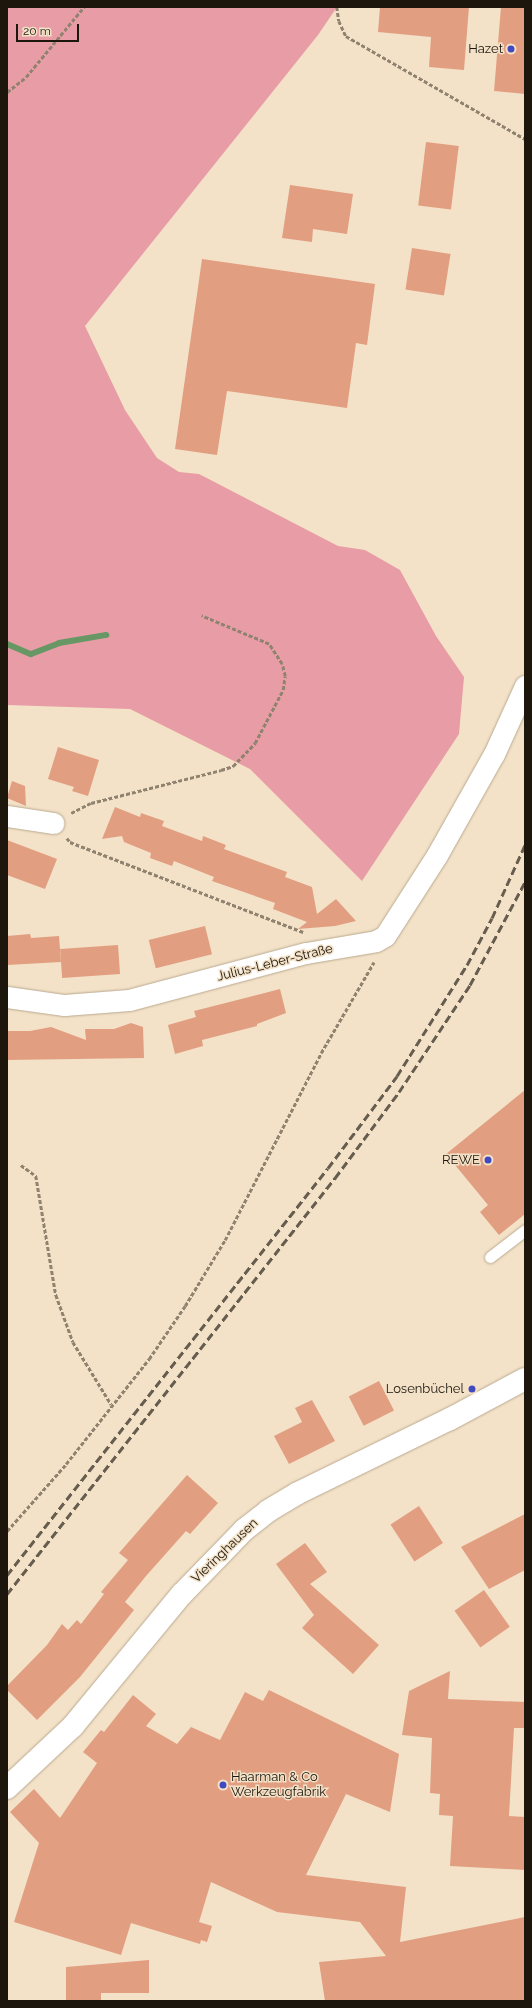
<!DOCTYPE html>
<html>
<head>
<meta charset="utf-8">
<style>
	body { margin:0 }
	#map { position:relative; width:532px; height:2008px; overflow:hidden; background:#f3e2c8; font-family:Raleway,sans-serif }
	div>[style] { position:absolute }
	.forest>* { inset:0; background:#e89ca5 }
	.stream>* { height:6px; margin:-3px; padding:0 3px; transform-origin:3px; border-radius:3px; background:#679764 }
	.building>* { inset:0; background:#e29e80; transform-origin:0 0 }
	.path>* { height:2.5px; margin-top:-1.25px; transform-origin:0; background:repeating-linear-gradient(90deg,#8f8370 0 4px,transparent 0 6px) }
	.roads { filter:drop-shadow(0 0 1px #baa990) drop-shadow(0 0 1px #baa990) }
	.lane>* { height:11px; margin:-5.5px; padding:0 5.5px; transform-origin:5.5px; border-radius:5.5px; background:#fff }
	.street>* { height:21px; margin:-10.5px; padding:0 10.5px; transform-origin:10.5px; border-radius:10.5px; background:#fff }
	.secondary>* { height:22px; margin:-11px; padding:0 11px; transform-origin:11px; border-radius:11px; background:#fff }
	.rail>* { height:3px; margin-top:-1.5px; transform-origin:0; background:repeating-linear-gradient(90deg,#675d4e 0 8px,transparent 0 12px) }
	.dots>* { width:11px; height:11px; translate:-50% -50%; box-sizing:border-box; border:2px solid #f3e2c8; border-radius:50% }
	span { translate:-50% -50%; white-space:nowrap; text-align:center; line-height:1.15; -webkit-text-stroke:3px #f3e2c8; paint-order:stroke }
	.poi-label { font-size:13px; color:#1c160c }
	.right { translate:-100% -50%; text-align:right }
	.left { translate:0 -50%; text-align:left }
	.street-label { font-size:13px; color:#1c160c }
	.frame { position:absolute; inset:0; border:8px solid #1c160c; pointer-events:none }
	.scale { position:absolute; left:16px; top:24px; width:63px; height:18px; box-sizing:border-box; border:2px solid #1c160c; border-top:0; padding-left:5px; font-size:12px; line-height:14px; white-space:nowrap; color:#1c160c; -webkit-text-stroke:3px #f3e2c8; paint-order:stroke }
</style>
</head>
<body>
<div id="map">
	<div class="forest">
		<div style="clip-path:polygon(7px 7px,337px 7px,318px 35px,85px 326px,125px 410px,157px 458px,179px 472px,199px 474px,338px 546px,365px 550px,400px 570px,436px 636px,464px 677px,459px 734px,362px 881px,250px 769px,130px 709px,7px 705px)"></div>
	</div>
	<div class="stream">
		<div style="left:7px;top:644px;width:26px;rotate:23deg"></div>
		<div style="left:31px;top:654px;width:30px;rotate:-21deg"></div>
		<div style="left:59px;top:643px;width:48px;rotate:-9.7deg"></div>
	</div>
	<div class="building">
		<div style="clip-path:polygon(380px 7px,469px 7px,464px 70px,429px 67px,431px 37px,378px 32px)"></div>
		<div style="clip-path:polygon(501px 7px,525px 7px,525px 94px,494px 91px)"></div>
		<div style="left:426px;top:142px;width:33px;height:64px;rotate:7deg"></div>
		<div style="clip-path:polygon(290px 185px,353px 194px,347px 234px,313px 229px,312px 242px,282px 238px)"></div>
		<div style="left:412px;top:248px;width:39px;height:42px;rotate:9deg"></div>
		<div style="clip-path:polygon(202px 259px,375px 284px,367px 345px,356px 343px,347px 408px,227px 391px,217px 455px,175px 449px)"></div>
		<div style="clip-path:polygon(58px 747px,99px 760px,88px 796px,72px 791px,74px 787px,48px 779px)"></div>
		<div style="clip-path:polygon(12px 781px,25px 786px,26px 806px,7px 798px)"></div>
		<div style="clip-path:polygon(115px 807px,140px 817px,141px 813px,164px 821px,162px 826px,202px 841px,203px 836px,226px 845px,224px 849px,287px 872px,285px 877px,312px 887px,317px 914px,336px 899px,356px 921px,335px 926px,298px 929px,307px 922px,273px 909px,275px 903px,212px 881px,214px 877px,174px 861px,172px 866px,150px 858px,151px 853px,124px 842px,122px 836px,102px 839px)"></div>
		<div style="clip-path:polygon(7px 840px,57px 859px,45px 889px,7px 875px)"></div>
		<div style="left:205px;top:926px;width:29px;height:58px;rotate:76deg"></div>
		<div style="clip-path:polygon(30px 934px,31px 938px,59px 936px,61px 962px,7px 965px,7px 936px)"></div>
		<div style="left:118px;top:945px;width:29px;height:58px;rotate:86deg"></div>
		<div style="clip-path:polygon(280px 989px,286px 1013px,257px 1024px,257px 1026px,202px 1040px,203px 1046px,175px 1054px,168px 1025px,196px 1017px,194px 1011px)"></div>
		<div style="clip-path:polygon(131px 1023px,143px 1027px,144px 1058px,7px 1060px,7px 1031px,30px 1031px,51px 1027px,86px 1040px,85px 1029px,114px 1029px)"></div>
		<div style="clip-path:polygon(525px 1090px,525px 1214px,499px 1235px,480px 1212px,488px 1205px,446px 1154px)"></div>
		<div style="left:379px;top:1381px;width:33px;height:34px;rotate:63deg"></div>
		<div style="clip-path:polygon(312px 1400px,335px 1441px,289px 1464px,274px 1436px,302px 1422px,295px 1408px)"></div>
		<div style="clip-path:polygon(187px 1475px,218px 1503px,190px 1534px,186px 1531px,146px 1576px,125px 1602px,134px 1610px,80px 1677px,37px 1720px,7px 1690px,7px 1686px,47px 1645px,62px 1624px,68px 1630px,77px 1620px,81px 1624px,104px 1594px,101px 1592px,128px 1560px,119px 1553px)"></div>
		<div style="left:419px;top:1506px;width:44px;height:34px;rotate:57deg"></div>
		<div style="clip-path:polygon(525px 1514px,525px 1570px,489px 1589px,461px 1547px)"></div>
		<div style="clip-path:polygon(305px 1543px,327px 1572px,310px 1584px,379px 1645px,353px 1674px,302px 1628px,314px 1615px,276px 1564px)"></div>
		<div style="left:484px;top:1590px;width:45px;height:36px;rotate:55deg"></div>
		<div style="clip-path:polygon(450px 1671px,448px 1699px,525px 1702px,525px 1728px,514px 1728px,509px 1816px,525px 1817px,525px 1870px,450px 1866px,453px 1816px,439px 1815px,440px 1794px,430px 1793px,432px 1738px,402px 1735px,409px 1691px)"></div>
		<div style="clip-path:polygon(269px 1690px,399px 1754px,390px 1812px,346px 1794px,306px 1875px,406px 1887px,400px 1942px,525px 1917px,525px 2001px,325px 2001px,319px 1962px,386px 1956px,360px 1922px,277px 1912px,211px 1882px,199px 1922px,212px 1926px,207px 1942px,201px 1940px,200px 1944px,131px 1923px,121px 1955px,14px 1922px,39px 1843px,10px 1812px,34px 1789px,60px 1818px,97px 1763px,83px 1752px,101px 1730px,104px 1732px,133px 1695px,156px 1714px,146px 1726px,177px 1744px,191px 1727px,220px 1740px,245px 1692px,263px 1701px)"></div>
		<div style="clip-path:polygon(149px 1960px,149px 1993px,101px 1993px,101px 2001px,66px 2001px,66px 1967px)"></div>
	</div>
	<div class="path">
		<div style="left:337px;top:7px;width:14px;rotate:82deg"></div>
		<div style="left:339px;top:21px;width:17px;rotate:65deg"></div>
		<div style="left:346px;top:36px;width:207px;rotate:29.9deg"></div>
		<div style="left:7px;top:92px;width:24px;rotate:-38deg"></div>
		<div style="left:26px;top:77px;width:91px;rotate:-50.4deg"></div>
		<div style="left:71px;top:813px;width:22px;rotate:-27deg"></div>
		<div style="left:91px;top:803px;width:134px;rotate:-14.2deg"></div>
		<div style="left:221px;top:770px;width:13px;rotate:-18deg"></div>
		<div style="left:233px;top:766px;width:32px;rotate:-46deg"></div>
		<div style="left:255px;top:743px;width:60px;rotate:-62.2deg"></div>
		<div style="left:283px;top:690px;width:14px;rotate:-82deg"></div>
		<div style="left:285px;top:676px;width:12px;rotate:-104deg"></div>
		<div style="left:282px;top:664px;width:24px;rotate:-123deg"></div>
		<div style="left:269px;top:644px;width:73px;rotate:-157.3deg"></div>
		<div style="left:67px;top:838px;width:5px;rotate:53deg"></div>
		<div style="left:70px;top:842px;width:250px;rotate:21.1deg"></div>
		<div style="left:21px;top:1165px;width:19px;rotate:36deg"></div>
		<div style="left:36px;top:1176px;width:121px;rotate:80.5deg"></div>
		<div style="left:56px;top:1295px;width:50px;rotate:70.1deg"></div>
		<div style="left:73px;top:1342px;width:73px;rotate:58.5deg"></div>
		<div style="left:7px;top:1531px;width:89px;rotate:-48.6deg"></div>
		<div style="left:66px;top:1464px;width:134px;rotate:-51.7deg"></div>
		<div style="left:149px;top:1359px;width:64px;rotate:-55.8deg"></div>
		<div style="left:185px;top:1306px;width:77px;rotate:-58.8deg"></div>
		<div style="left:225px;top:1240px;width:210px;rotate:-62.8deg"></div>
		<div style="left:321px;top:1053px;width:105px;rotate:-59.8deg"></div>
	</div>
	<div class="roads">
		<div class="lane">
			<div style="left:490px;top:1257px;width:44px;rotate:-37.6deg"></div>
		</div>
		<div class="street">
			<div style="left:7px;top:816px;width:47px;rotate:8.7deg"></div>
			<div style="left:7px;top:997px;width:58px;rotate:8deg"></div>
			<div style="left:64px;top:1005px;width:65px;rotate:-4.4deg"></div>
			<div style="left:129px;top:1000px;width:183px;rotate:-14.9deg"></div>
			<div style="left:306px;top:953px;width:71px;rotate:-9.7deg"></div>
			<div style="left:376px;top:941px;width:10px;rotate:-29deg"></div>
			<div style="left:385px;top:936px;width:96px;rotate:-57.3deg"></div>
			<div style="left:437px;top:855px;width:116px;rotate:-60.6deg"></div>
			<div style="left:494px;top:754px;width:75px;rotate:-65.5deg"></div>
		</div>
		<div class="secondary">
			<div style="left:7px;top:1788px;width:91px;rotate:-43.2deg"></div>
			<div style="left:73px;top:1726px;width:171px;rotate:-50.5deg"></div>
			<div style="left:182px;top:1594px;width:89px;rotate:-45.9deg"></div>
			<div style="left:244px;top:1530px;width:31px;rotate:-38deg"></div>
			<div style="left:268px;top:1511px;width:35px;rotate:-31deg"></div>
			<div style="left:298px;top:1493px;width:169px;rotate:-26deg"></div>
			<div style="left:450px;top:1419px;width:85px;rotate:-28.1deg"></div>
		</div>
	</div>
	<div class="rail">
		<div style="left:7px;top:1575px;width:518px;rotate:-51.74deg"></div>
		<div style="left:328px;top:1168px;width:115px;rotate:-53.1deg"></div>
		<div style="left:397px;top:1076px;width:131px;rotate:-57.8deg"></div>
		<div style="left:467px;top:965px;width:53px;rotate:-62deg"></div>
		<div style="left:492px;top:918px;width:80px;rotate:-65.7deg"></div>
		<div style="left:7px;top:1594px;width:530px;rotate:-51.75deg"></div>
		<div style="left:335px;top:1178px;width:107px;rotate:-53.3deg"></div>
		<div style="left:399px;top:1092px;width:128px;rotate:-56.4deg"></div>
		<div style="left:470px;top:985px;width:117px;rotate:-61.9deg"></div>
	</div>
	<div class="dots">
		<div style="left:511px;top:49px;background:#404abe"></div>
		<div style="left:488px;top:1160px;background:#404abe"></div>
		<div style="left:472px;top:1389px;background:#404abe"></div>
		<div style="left:223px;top:1785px;background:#404abe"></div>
	</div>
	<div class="poi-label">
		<span class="right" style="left:503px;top:49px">Hazet</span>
		<span class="right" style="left:480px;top:1160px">REWE</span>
		<span class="right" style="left:464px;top:1389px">Losenbüchel</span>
		<span class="left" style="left:231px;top:1785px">Haarman &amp; Co<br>Werkzeugfabrik</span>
	</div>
	<div class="street-label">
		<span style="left:275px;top:963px;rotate:-14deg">Julius-Leber-Straße</span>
		<span style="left:225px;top:1551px;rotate:-44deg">Vieringhausen</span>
	</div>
	<div class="frame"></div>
	<div class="scale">20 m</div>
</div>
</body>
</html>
